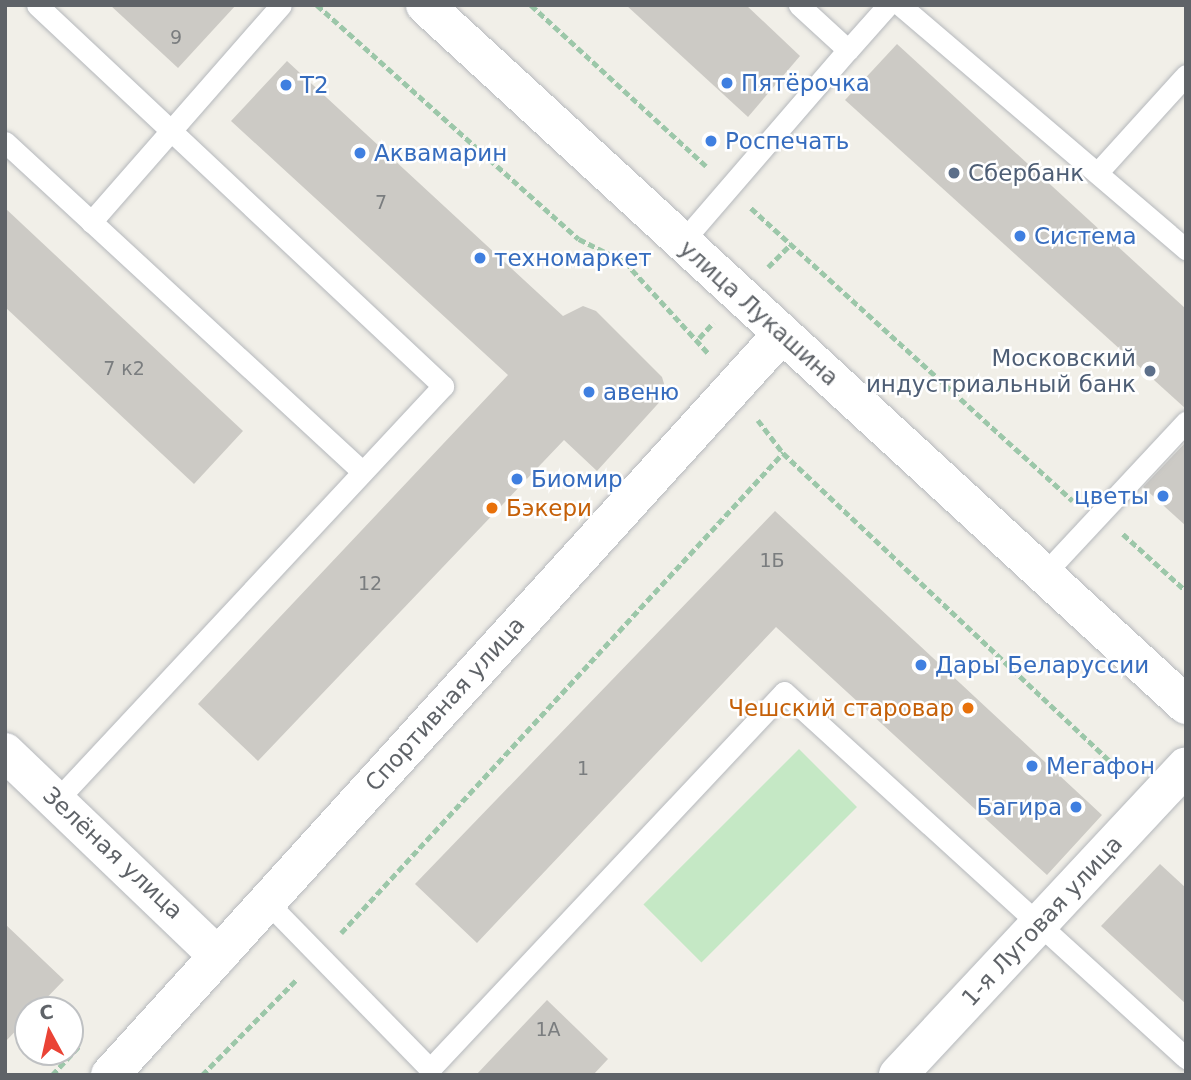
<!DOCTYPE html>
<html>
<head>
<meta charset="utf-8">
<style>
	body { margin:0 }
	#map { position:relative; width:1191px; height:1080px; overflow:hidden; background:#f1efe8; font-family:"DejaVu Sans",sans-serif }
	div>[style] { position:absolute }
	.green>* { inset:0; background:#c5e8c5; transform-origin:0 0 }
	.building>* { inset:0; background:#cccac5 }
	.path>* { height:4.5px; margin-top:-2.25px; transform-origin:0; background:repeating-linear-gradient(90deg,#9cc7a9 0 7px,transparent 0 10.5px) }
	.roads { filter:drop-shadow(0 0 2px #b5b8bc) drop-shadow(0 0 2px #b5b8bc) }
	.service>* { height:21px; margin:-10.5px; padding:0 10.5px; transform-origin:10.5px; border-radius:10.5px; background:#fff }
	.minor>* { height:38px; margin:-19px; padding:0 19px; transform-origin:19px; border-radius:19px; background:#fff }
	.secondary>* { height:38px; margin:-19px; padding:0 19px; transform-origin:19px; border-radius:19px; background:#fff }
	.dots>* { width:19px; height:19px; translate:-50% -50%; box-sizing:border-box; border:4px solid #fff; border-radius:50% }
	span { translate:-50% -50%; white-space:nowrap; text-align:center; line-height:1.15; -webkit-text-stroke:5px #fff; paint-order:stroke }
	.number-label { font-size:19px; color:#7a7d7f }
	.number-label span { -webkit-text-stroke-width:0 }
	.shop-label { font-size:23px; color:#366cbe }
	.left { translate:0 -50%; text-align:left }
	.right { translate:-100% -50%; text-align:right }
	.service-label { font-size:23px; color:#4e5e75 }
	.street-label { font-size:23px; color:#5f6368 }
	.food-label { font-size:23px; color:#c56008 }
	.frame { position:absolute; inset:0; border:7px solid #5f6368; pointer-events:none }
	.north { position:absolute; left:14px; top:996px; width:70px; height:70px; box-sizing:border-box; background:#fff; border:2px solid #bfc1c3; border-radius:50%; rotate:352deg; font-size:19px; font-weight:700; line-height:28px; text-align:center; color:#5f6368 }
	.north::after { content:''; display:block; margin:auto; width:24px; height:32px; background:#ea4335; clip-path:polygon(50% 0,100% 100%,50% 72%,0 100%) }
</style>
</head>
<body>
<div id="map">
	<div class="green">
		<div style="left:799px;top:749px;width:82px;height:220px;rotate:45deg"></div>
	</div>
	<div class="building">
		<div style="clip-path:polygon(110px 5px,236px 5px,178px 68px)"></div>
		<div style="clip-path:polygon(626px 5px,746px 5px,800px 56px,748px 117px)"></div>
		<div style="clip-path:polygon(897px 44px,1186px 309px,1186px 409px,845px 100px)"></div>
		<div style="clip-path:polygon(287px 61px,563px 316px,583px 306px,596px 311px,662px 377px,665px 387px,665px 396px,597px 471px,564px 440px,258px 761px,198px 704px,508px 375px,231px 121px)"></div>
		<div style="clip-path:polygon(5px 208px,243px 431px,194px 484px,5px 307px)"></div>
		<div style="clip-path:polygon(1186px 442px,1186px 526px,1143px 487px)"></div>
		<div style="clip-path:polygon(775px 511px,1102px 815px,1047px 875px,776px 627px,477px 943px,415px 884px)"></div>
		<div style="clip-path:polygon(1160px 864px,1186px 888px,1186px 1004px,1101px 926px)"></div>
		<div style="clip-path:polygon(5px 924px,64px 980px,35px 1010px,28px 1010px,28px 1018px,5px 1042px)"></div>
		<div style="clip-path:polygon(547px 1000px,608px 1059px,593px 1075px,476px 1075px)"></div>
	</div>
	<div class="path">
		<div style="left:317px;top:5px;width:351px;rotate:41.8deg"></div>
		<div style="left:579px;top:239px;width:51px;rotate:26.6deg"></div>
		<div style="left:625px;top:262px;width:125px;rotate:47.6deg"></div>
		<div style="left:531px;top:5px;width:238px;rotate:42.6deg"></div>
		<div style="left:751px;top:208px;width:435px;rotate:42.3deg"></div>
		<div style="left:768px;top:267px;width:33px;rotate:-45deg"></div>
		<div style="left:699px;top:338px;width:21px;rotate:-47deg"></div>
		<div style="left:758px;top:420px;width:41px;rotate:52.9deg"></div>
		<div style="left:783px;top:453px;width:468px;rotate:43.3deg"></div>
		<div style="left:1123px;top:534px;width:85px;rotate:42.1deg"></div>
		<div style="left:341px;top:933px;width:653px;rotate:-47.36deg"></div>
		<div style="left:52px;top:1075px;width:40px;rotate:-47deg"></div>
		<div style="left:202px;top:1075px;width:136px;rotate:-45.3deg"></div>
	</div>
	<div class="roads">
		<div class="service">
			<div style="left:37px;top:5px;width:557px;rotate:43.18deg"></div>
			<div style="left:443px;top:386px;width:567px;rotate:133deg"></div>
			<div style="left:900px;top:5px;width:376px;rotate:40.5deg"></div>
			<div style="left:848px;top:50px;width:60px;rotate:-48.4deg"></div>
			<div style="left:5px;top:142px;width:486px;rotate:42.7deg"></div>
			<div style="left:1098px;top:172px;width:131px;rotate:-47.8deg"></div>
			<div style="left:91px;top:222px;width:288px;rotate:-48.8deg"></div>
			<div style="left:682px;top:242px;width:254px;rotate:-49.2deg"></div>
			<div style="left:848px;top:50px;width:67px;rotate:-137.4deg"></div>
			<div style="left:1045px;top:573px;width:207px;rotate:-47deg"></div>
			<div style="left:265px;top:900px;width:236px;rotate:45.7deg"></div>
			<div style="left:430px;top:1069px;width:517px;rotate:-46.8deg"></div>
			<div style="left:784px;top:692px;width:544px;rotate:42.32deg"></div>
		</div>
		<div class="minor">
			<div style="left:5px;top:752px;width:295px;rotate:43.8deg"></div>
			<div style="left:110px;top:1075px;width:1000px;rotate:-47.8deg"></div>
			<div style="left:898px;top:1075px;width:422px;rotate:-47deg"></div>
		</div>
		<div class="secondary">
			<div style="left:425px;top:5px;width:1034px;rotate:42.61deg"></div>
		</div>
	</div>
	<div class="dots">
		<div style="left:727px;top:83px;background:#3f7fe0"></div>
		<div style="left:286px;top:85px;background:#3f7fe0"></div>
		<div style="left:711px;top:141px;background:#3f7fe0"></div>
		<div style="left:360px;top:153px;background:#3f7fe0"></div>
		<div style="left:954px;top:173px;background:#5c6f8a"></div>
		<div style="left:1020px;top:236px;background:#3f7fe0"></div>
		<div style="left:480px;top:258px;background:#3f7fe0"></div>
		<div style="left:1150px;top:371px;background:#5c6f8a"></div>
		<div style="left:589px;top:392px;background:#3f7fe0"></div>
		<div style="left:517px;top:479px;background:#3f7fe0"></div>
		<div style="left:1163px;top:496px;background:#3f7fe0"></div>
		<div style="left:492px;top:508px;background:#e8710a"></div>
		<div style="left:921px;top:665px;background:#3f7fe0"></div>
		<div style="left:968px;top:708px;background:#e8710a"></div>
		<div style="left:1032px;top:766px;background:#3f7fe0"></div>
		<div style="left:1076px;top:807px;background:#3f7fe0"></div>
	</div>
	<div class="number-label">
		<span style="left:176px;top:38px">9</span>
		<span style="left:381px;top:203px">7</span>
		<span style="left:124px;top:369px">7 к2</span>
		<span style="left:772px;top:561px">1Б</span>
		<span style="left:370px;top:584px">12</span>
		<span style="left:583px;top:769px">1</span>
		<span style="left:548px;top:1030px">1А</span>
	</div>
	<div class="shop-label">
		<span class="left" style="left:741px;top:83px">Пятёрочка</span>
		<span class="left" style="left:300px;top:85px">T2</span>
		<span class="left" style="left:725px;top:141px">Роспечать</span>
		<span class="left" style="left:374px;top:153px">Аквамарин</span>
		<span class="left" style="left:1034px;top:236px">Система</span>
		<span class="left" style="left:494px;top:258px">техномаркет</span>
		<span class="left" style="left:603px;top:392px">авеню</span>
		<span class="left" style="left:531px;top:479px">Биомир</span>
		<span class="right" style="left:1149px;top:496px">цветы</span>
		<span class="left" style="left:935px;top:665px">Дары Беларуссии</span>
		<span class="left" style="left:1046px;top:766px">Мегафон</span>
		<span class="right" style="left:1062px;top:807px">Багира</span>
	</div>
	<div class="service-label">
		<span class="left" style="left:968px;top:173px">Сбербанк</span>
		<span class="right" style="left:1136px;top:371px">Московский<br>индустриальный банк</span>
	</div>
	<div class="street-label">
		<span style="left:759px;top:313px;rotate:42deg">улица Лукашина</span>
		<span style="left:445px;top:704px;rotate:-48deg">Спортивная улица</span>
		<span style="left:113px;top:853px;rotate:43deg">Зелёная улица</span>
		<span style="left:1042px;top:921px;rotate:-47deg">1-я Луговая улица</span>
	</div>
	<div class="food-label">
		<span class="left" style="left:506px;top:508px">Бэкери</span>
		<span class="right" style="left:954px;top:708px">Чешский старовар</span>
	</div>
	<div class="frame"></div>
	<div class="north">С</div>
</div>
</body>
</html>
